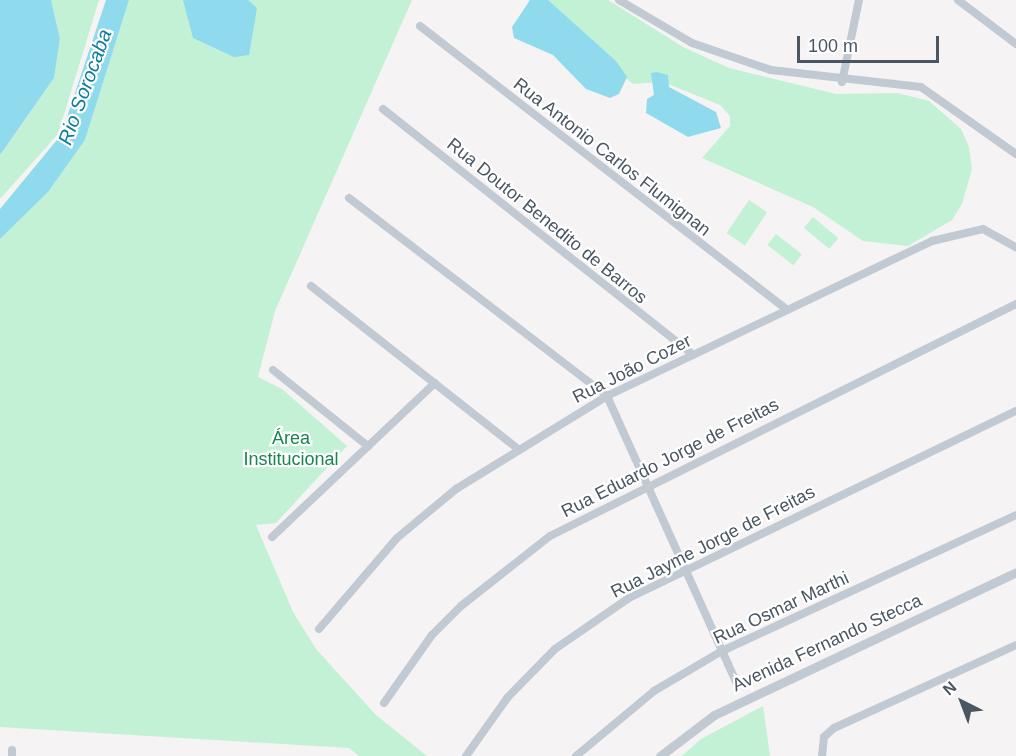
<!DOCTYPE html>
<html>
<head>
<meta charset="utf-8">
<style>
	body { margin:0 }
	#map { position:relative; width:1016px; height:756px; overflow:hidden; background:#f5f3f3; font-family:Helvetica,sans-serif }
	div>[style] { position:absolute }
	.green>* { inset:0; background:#c3f1d5; transform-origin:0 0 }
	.water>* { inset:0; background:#90daee }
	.minor>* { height:8px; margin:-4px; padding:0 4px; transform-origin:4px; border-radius:4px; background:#c1cad2 }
	.tertiary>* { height:9px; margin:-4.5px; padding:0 4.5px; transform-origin:4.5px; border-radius:4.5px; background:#c1cad2 }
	span { translate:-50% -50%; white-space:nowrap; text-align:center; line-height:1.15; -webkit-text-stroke:4.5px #fff; paint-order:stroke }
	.street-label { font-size:18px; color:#4a5661 }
	.park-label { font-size:18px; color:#17864f }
	.water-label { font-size:20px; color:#0c7c9b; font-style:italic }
	.north { position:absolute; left:932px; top:672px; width:60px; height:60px; -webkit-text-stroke:4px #fff; paint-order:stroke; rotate:318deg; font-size:16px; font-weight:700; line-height:24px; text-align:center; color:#4a5661 }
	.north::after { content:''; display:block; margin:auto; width:21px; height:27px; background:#4a5661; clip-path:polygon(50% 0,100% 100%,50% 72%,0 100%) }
	.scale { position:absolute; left:797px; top:36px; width:142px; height:27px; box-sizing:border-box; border:3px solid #4a5661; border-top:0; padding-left:8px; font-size:18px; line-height:21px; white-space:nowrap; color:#4a5661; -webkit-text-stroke:4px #fff; paint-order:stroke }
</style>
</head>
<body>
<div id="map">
	<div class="green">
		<div style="clip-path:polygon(51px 0,99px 0,58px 134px,0 199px,0 155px,54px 78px,60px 39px)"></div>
		<div style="clip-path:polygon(129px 0,412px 0,275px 311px,258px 377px,282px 389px,347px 446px,276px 523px,256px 525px,293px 612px,316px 649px,376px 715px,427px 756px,359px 756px,349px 748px,0 727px,0 239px,48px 192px,85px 140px)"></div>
		<div style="clip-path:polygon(528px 0,608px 0,683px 47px,729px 68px,836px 94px,897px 93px,929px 101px,961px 129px,969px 147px,972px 169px,962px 204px,952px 220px,908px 246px,863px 241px,813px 207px,702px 158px,730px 126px,730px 116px,720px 105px,663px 82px,633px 84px)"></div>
		<div style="left:749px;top:200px;width:22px;height:40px;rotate:34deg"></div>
		<div style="left:813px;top:217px;width:33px;height:14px;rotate:40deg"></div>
		<div style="left:776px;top:234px;width:33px;height:14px;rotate:38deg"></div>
		<div style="clip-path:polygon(763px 706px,770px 756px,682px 756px,701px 739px)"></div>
	</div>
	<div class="water">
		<div style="clip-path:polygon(0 0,51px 0,60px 39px,54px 78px,0 155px)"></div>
		<div style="clip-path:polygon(106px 0,129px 0,85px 140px,48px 192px,0 239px,0 209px,61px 135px)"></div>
		<div style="clip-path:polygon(183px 0,248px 0,257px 8px,249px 55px,234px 57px,193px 38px)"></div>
		<div style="clip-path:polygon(530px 0,548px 0,616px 61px,627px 77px,619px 94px,610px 98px,586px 89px,553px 55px,514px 38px,512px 27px)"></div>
		<div style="clip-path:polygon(657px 72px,668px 75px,669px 87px,716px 112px,721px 128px,688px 137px,646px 113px,647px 99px,654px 95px,651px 73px)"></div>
	</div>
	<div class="minor">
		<div style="left:619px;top:0;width:85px;rotate:30.5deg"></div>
		<div style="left:692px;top:43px;width:83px;rotate:18.9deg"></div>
		<div style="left:771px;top:70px;width:151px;rotate:6.5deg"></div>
		<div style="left:921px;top:87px;width:116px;rotate:35.2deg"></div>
		<div style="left:958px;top:0;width:73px;rotate:37.2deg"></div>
		<div style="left:420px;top:26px;width:464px;rotate:37.7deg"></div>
		<div style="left:842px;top:82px;width:84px;rotate:-78.3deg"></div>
		<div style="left:383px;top:109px;width:396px;rotate:38.4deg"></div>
		<div style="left:349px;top:198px;width:325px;rotate:37.5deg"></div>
		<div style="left:607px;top:396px;width:316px;rotate:65.7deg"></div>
		<div style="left:311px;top:286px;width:262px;rotate:38.2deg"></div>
		<div style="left:273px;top:370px;width:122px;rotate:38.7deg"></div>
		<div style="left:272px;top:537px;width:224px;rotate:-43.4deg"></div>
		<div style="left:319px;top:629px;width:120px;rotate:-49.4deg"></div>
		<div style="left:397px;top:538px;width:77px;rotate:-39.7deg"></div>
		<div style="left:456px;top:489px;width:177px;rotate:-31.6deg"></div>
		<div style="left:607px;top:396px;width:360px;rotate:-25.5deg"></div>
		<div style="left:932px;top:241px;width:52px;rotate:-13.2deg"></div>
		<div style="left:983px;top:229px;width:38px;rotate:29deg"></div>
		<div style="left:384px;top:703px;width:83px;rotate:-54.8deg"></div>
		<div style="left:432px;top:635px;width:41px;rotate:-45deg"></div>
		<div style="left:461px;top:606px;width:113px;rotate:-38.2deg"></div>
		<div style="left:550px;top:536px;width:521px;rotate:-26.47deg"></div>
		<div style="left:12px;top:756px;width:6px;rotate:-90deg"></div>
		<div style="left:466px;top:756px;width:72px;rotate:-54.6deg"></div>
		<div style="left:508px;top:697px;width:67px;rotate:-45.6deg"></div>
		<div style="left:555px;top:649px;width:90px;rotate:-34.6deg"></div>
		<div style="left:629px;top:598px;width:430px;rotate:-25.8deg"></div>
		<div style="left:576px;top:756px;width:102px;rotate:-39.8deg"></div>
		<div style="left:654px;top:691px;width:79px;rotate:-30.5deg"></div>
		<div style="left:722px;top:651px;width:324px;rotate:-24.8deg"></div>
		<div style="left:822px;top:756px;width:19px;rotate:-84deg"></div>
		<div style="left:824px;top:737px;width:13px;rotate:-42deg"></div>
		<div style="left:834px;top:728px;width:200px;rotate:-24.5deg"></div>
	</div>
	<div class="tertiary">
		<div style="left:660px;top:756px;width:68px;rotate:-37.2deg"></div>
		<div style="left:714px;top:715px;width:334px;rotate:-25.3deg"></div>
	</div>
	<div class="street-label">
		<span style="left:612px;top:157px;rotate:38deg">Rua Antonio Carlos Flumignan</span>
		<span style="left:547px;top:221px;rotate:39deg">Rua Doutor Benedito de Barros</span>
		<span style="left:632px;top:369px;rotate:-27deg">Rua João Cozer</span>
		<span style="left:670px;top:458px;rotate:-27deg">Rua Eduardo Jorge de Freitas</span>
		<span style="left:713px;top:542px;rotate:-27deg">Rua Jayme Jorge de Freitas</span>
		<span style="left:781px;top:608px;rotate:-25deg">Rua Osmar Marthi</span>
		<span style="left:827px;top:643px;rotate:-25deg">Avenida Fernando Stecca</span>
	</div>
	<div class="park-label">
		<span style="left:291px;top:449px">Área<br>Institucional</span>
	</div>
	<div class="water-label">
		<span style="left:85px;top:87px;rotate:-70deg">Rio Sorocaba</span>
	</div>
	<div class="north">N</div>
	<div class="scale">100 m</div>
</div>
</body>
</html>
